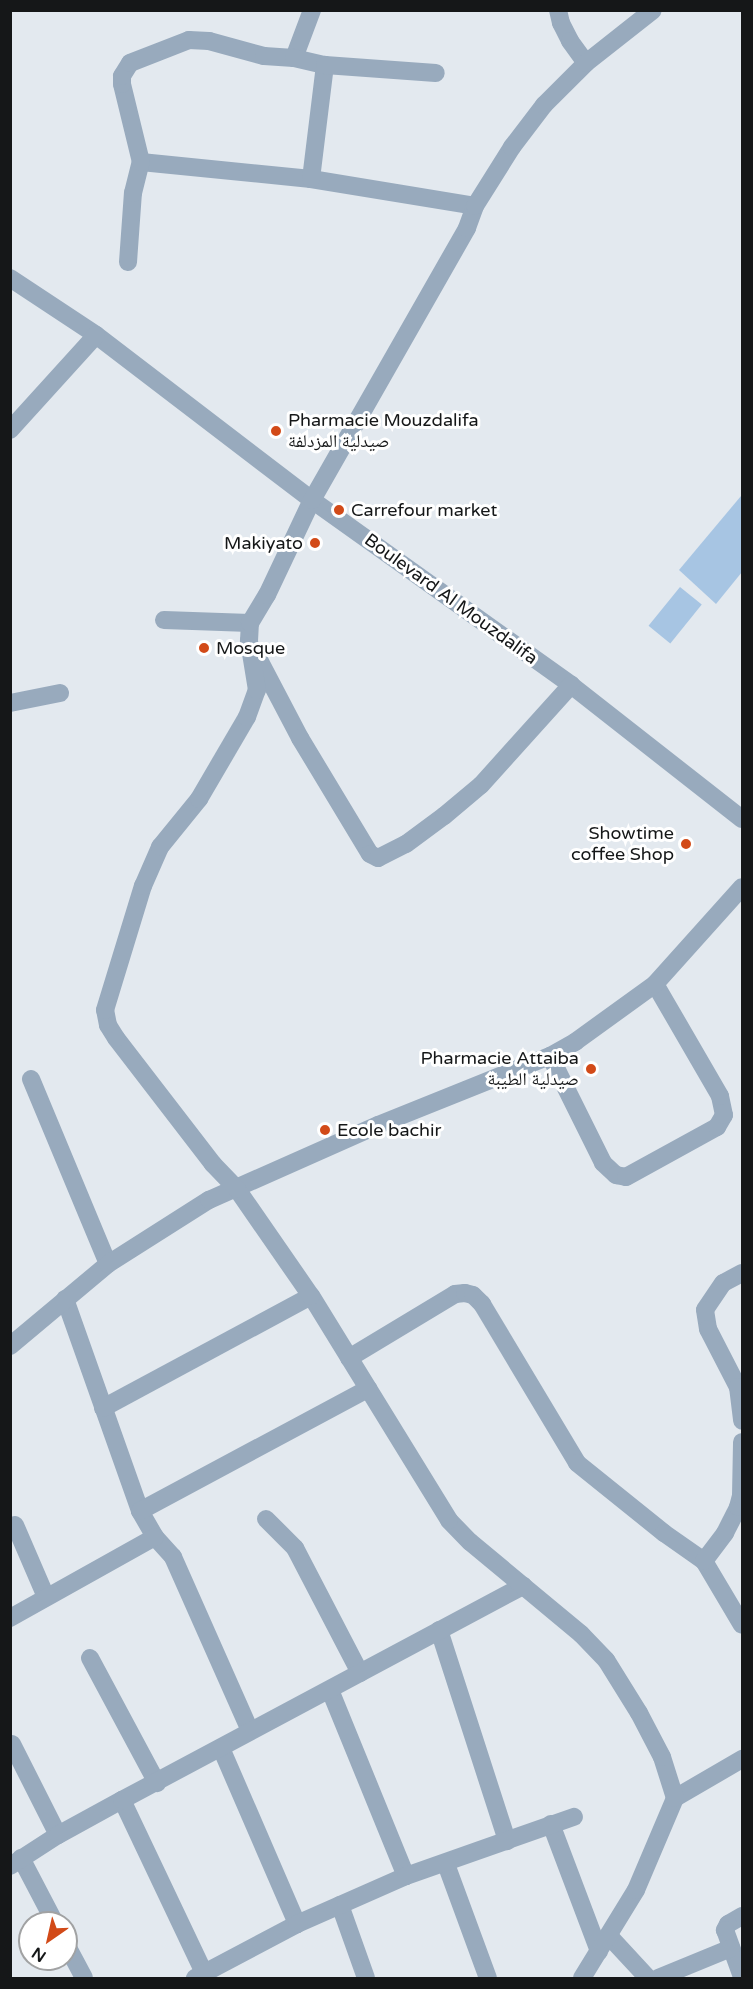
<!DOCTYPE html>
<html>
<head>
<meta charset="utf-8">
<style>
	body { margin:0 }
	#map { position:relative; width:753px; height:1989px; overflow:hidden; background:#e3e9ef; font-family:"Varela Round","Noto Naskh Arabic",sans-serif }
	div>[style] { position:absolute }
	.green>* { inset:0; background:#a7c5e3; transform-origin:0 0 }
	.minor>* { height:18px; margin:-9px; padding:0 9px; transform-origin:9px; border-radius:9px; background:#98aabd }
	.dots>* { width:16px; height:16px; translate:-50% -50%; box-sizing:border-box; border:3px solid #fff; border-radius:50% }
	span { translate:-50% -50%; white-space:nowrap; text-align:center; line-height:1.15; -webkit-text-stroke:6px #fff; paint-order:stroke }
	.poi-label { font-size:18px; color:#151718 }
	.left { translate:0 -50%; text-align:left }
	.right { translate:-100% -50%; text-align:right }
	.street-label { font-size:18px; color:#151718 }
	.frame { position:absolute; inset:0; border:12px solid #151718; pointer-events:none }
	.north { position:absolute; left:18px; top:1911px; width:60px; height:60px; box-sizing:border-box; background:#fff; border:2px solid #a1a2a3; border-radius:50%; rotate:214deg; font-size:16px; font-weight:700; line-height:24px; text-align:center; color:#151718 }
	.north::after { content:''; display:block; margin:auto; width:21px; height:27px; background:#d24a18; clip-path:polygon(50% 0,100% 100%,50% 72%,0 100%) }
</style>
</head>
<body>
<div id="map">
	<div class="green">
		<div style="clip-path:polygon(741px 496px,742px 572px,716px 604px,679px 570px)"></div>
		<div style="left:680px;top:587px;width:28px;height:50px;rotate:39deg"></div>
	</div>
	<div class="minor">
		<div style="left:558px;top:10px;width:13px;rotate:77deg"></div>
		<div style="left:561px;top:23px;width:20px;rotate:63deg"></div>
		<div style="left:570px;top:41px;width:27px;rotate:54deg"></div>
		<div style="left:294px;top:58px;width:51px;rotate:-69.4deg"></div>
		<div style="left:141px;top:162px;width:171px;rotate:5.7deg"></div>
		<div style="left:311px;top:179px;width:166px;rotate:9.3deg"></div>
		<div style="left:311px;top:179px;width:115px;rotate:-83deg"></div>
		<div style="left:128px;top:262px;width:69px;rotate:-85.9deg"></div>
		<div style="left:133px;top:193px;width:32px;rotate:-76deg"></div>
		<div style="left:141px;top:162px;width:80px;rotate:-103.7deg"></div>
		<div style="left:122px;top:84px;width:8px;rotate:-90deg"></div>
		<div style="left:122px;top:76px;width:15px;rotate:-58deg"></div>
		<div style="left:130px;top:63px;width:63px;rotate:-21.3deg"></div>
		<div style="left:189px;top:40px;width:20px;rotate:3deg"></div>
		<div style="left:209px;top:41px;width:57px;rotate:15.3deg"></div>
		<div style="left:264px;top:56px;width:30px;rotate:4deg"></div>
		<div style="left:294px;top:58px;width:32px;rotate:13deg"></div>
		<div style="left:325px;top:65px;width:111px;rotate:4.1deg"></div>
		<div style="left:10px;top:278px;width:103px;rotate:33.5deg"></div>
		<div style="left:96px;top:335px;width:272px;rotate:37.4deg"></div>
		<div style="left:312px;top:500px;width:318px;rotate:35.5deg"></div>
		<div style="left:571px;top:685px;width:217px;rotate:38.1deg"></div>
		<div style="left:10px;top:430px;width:128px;rotate:-47.8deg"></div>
		<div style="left:164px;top:620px;width:86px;rotate:2deg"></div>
		<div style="left:257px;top:656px;width:93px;rotate:62.3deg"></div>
		<div style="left:300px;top:738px;width:135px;rotate:58.9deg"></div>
		<div style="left:370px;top:854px;width:9px;rotate:27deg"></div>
		<div style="left:378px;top:858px;width:31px;rotate:-27deg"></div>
		<div style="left:406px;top:844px;width:47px;rotate:-36.4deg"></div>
		<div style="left:444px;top:816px;width:48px;rotate:-40deg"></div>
		<div style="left:481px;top:785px;width:135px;rotate:-48deg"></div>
		<div style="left:10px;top:703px;width:51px;rotate:-11.3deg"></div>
		<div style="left:550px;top:1056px;width:119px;rotate:63.6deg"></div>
		<div style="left:603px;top:1163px;width:18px;rotate:43deg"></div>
		<div style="left:616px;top:1175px;width:10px;rotate:11deg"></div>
		<div style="left:626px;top:1177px;width:104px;rotate:-28.8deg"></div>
		<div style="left:717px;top:1127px;width:14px;rotate:-60deg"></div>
		<div style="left:724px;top:1115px;width:19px;rotate:-102deg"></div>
		<div style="left:720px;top:1096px;width:129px;rotate:-120.1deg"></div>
		<div style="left:31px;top:1079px;width:200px;rotate:67.4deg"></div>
		<div style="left:742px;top:1273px;width:21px;rotate:152deg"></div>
		<div style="left:723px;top:1283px;width:32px;rotate:124deg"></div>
		<div style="left:705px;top:1310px;width:19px;rotate:81deg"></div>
		<div style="left:708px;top:1329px;width:65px;rotate:62.7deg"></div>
		<div style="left:738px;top:1387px;width:34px;rotate:83deg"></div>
		<div style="left:65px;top:1299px;width:225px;rotate:70.5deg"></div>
		<div style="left:140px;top:1511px;width:30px;rotate:60deg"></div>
		<div style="left:155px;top:1537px;width:27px;rotate:48deg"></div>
		<div style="left:173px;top:1557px;width:190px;rotate:66.1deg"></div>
		<div style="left:10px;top:1346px;width:128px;rotate:-39.9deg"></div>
		<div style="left:108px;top:1264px;width:120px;rotate:-32.4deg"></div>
		<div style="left:209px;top:1200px;width:185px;rotate:-23.9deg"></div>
		<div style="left:378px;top:1125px;width:185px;rotate:-21.9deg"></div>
		<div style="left:550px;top:1056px;width:29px;rotate:-29deg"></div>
		<div style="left:575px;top:1042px;width:99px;rotate:-35.9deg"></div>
		<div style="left:655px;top:984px;width:130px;rotate:-48.1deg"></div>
		<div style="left:349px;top:1358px;width:124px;rotate:-31.1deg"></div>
		<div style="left:455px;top:1294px;width:10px;rotate:-6deg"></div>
		<div style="left:465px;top:1293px;width:8px;rotate:14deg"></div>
		<div style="left:473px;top:1295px;width:13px;rotate:45deg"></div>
		<div style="left:482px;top:1304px;width:185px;rotate:59.1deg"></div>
		<div style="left:577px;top:1463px;width:112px;rotate:38.8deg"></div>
		<div style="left:664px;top:1533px;width:49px;rotate:35deg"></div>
		<div style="left:704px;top:1561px;width:74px;rotate:59.3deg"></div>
		<div style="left:103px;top:1408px;width:236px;rotate:-28.3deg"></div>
		<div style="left:140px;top:1511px;width:259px;rotate:-28.2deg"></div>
		<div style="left:266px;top:1519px;width:41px;rotate:45deg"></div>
		<div style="left:295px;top:1548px;width:141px;rotate:62.5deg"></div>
		<div style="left:15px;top:1525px;width:78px;rotate:66.7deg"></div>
		<div style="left:704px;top:1561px;width:35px;rotate:-53deg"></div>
		<div style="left:725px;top:1533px;width:29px;rotate:-63deg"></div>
		<div style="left:738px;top:1507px;width:11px;rotate:-75deg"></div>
		<div style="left:741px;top:1496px;width:54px;rotate:-88.9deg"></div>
		<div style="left:10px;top:1618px;width:166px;rotate:-29.2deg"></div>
		<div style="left:439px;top:1630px;width:222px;rotate:72.1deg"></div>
		<div style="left:90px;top:1658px;width:142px;rotate:61.8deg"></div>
		<div style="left:330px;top:1690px;width:201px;rotate:67.8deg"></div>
		<div style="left:12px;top:1744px;width:102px;rotate:63.2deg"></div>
		<div style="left:221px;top:1748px;width:192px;rotate:66.6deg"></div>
		<div style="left:675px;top:1798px;width:78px;rotate:-30.2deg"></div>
		<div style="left:122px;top:1800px;width:191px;rotate:64.6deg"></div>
		<div style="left:551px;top:1824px;width:136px;rotate:69.3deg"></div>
		<div style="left:21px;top:1858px;width:73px;rotate:62.4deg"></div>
		<div style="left:446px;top:1864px;width:121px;rotate:69.8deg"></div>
		<div style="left:10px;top:1866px;width:57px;rotate:-32.9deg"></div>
		<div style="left:58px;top:1835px;width:73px;rotate:-28.7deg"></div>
		<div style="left:122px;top:1800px;width:455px;rotate:-28.1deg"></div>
		<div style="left:340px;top:1905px;width:77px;rotate:70.4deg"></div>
		<div style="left:742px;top:1916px;width:16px;rotate:150deg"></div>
		<div style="left:728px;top:1924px;width:7px;rotate:117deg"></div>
		<div style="left:725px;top:1930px;width:50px;rotate:70.1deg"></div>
		<div style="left:609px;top:1936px;width:57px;rotate:47.1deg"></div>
		<div style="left:66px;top:1944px;width:38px;rotate:62deg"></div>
		<div style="left:195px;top:1978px;width:115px;rotate:-27.9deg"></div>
		<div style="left:297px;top:1924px;width:119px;rotate:-23.8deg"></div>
		<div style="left:406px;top:1876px;width:178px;rotate:-19.4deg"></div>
		<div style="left:582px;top:1978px;width:103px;rotate:-58.5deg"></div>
		<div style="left:636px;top:1890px;width:100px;rotate:-67deg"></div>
		<div style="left:675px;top:1798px;width:43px;rotate:-107.6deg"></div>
		<div style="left:662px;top:1757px;width:50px;rotate:-117.6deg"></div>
		<div style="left:639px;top:1713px;width:62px;rotate:-121.9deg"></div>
		<div style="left:606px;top:1660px;width:36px;rotate:-134deg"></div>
		<div style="left:581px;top:1634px;width:144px;rotate:-140.3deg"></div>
		<div style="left:470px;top:1542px;width:30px;rotate:-134deg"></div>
		<div style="left:449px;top:1520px;width:263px;rotate:-121.6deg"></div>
		<div style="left:311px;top:1296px;width:130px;rotate:-124.7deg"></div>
		<div style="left:237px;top:1189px;width:35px;rotate:-134deg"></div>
		<div style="left:213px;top:1164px;width:159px;rotate:-127.6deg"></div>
		<div style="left:116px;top:1038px;width:15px;rotate:-122deg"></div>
		<div style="left:108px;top:1025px;width:15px;rotate:-101deg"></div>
		<div style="left:105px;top:1010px;width:130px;rotate:-73deg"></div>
		<div style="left:143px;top:886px;width:43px;rotate:-66.4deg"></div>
		<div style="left:160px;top:847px;width:62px;rotate:-50.9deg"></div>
		<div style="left:199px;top:799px;width:95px;rotate:-59.7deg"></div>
		<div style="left:247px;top:717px;width:29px;rotate:-70deg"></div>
		<div style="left:257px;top:690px;width:50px;rotate:-99.3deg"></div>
		<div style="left:249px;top:641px;width:18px;rotate:-87deg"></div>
		<div style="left:250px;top:623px;width:33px;rotate:-59deg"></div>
		<div style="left:267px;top:595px;width:105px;rotate:-64.7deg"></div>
		<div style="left:312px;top:500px;width:313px;rotate:-60.3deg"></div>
		<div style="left:467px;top:228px;width:23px;rotate:-70deg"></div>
		<div style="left:475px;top:206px;width:70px;rotate:-57.9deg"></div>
		<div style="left:512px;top:147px;width:53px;rotate:-52.7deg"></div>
		<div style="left:544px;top:105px;width:59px;rotate:-45deg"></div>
		<div style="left:586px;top:63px;width:85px;rotate:-38.3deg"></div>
		<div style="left:658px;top:1978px;width:79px;rotate:-22.3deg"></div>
	</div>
	<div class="dots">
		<div style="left:276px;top:431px;background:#d24a18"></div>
		<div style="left:339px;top:510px;background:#d24a18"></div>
		<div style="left:315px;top:543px;background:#d24a18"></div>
		<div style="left:204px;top:648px;background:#d24a18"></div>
		<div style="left:686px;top:844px;background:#d24a18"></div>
		<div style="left:591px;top:1069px;background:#d24a18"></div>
		<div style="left:325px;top:1130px;background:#d24a18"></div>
	</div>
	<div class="poi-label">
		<span class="left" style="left:288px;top:431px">Pharmacie Mouzdalifa<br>صيدلية المزدلفة</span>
		<span class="left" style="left:351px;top:510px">Carrefour market</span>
		<span class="right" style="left:303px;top:543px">Makiyato</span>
		<span class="left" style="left:216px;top:648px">Mosque</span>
		<span class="right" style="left:674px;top:844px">Showtime<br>coffee Shop</span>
		<span class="right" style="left:579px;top:1069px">Pharmacie Attaiba<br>صيدلية الطيبة</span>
		<span class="left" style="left:337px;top:1130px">Ecole bachir</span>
	</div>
	<div class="street-label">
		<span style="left:451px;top:599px;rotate:36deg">Boulevard Al Mouzdalifa</span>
	</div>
	<div class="frame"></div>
	<div class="north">N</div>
</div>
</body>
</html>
